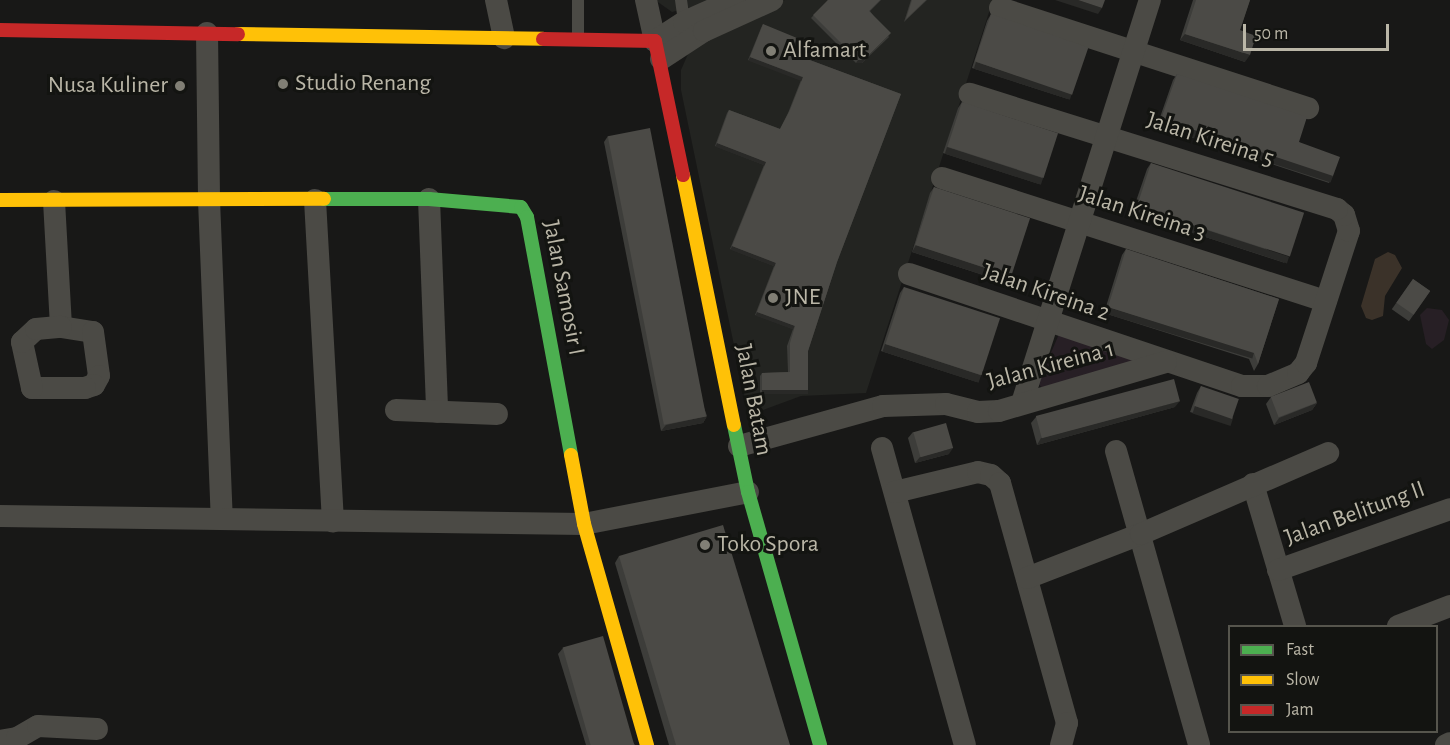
<!DOCTYPE html>
<html>
<head>
<meta charset="utf-8">
<style>
	body { margin:0 }
	#map { position:relative; width:1450px; height:745px; overflow:hidden; background:#181817; font-family:"Alegreya Sans",sans-serif }
	div>[style] { position:absolute }
	.built>* { inset:0; background:#232421 }
	.green>* { inset:0; background:#271f25 }
	.water>* { inset:0; background:#3b3229 }
	.lane>* { height:12px; margin:-6px; padding:0 6px; transform-origin:6px; border-radius:6px; background:#4b4a45 }
	.street>* { height:22px; margin:-11px; padding:0 11px; transform-origin:11px; border-radius:11px; background:#4b4a45 }
	.fast>* { height:14px; margin:-7px; padding:0 7px; transform-origin:7px; border-radius:7px; background:#4caf50 }
	.slow>* { height:14px; margin:-7px; padding:0 7px; transform-origin:7px; border-radius:7px; background:#ffc107 }
	.jam>* { height:14px; margin:-7px; padding:0 7px; transform-origin:7px; border-radius:7px; background:#c62828 }
	.wall>* { inset:0; background:#3d3d3a; transform-origin:0 0 }
	.shaded-wall>* { inset:0; background:#292927; transform-origin:0 0 }
	.building>* { inset:0; background:#4b4a46; transform-origin:0 0 }
	.dots>* { width:16px; height:16px; translate:-50% -50%; box-sizing:border-box; border:3px solid #131411; border-radius:50% }
	span { translate:-50% -50%; white-space:nowrap; text-align:center; line-height:1.15; -webkit-text-stroke:6px #131411; paint-order:stroke }
	.poi-label { font-size:24px; color:#bab6a7 }
	.left { translate:0 -50%; text-align:left }
	.right { translate:-100% -50%; text-align:right }
	.street-label { font-size:24px; color:#bab6a7 }
	.legend { position:absolute; left:1228px; top:625px; width:210px; height:108px; box-sizing:border-box; background:#131411; border:2px solid #56554d; margin:0; padding:8px 10px; list-style:none; font-size:18px; color:#bab6a7 }
	.legend li { display:flex; align-items:center; gap:12px; height:30px }
	.legend b { width:30px; border:2px solid #56554d }
	.scale { position:absolute; left:1243px; top:24px; width:146px; height:27px; box-sizing:border-box; border:3px solid #bab6a7; border-top:0; padding-left:8px; font-size:18px; line-height:21px; white-space:nowrap; color:#bab6a7; -webkit-text-stroke:4px #131411; paint-order:stroke }
</style>
</head>
<body>
<div id="map">
	<div class="built">
		<div style="clip-path:polygon(655px 0,718px 0,672px 12px)"></div>
		<div style="clip-path:polygon(785px 0,993px 0,866px 393px,801px 396px,763px 410px,746px 403px,681px 90px,681px 70px,688px 54px,699px 44px)"></div>
	</div>
	<div class="green">
		<div style="clip-path:polygon(1427px 308px,1442px 310px,1449px 320px,1444px 340px,1432px 349px,1426px 344px,1420px 315px)"></div>
		<div style="clip-path:polygon(1059px 334px,1140px 360px,1042px 388px,1038px 383px)"></div>
	</div>
	<div class="water">
		<div style="clip-path:polygon(1388px 252px,1395px 255px,1402px 268px,1385px 296px,1383px 316px,1372px 320px,1366px 318px,1361px 306px,1375px 259px)"></div>
	</div>
	<div class="lane">
		<div style="left:578px;top:0;width:38px;rotate:90deg"></div>
		<div style="left:681px;top:0;width:22px;rotate:82deg"></div>
	</div>
	<div class="street">
		<div style="left:496px;top:0;width:39px;rotate:78deg"></div>
		<div style="left:646px;top:0;width:42px;rotate:77.6deg"></div>
		<div style="left:655px;top:41px;width:35px;rotate:-33deg"></div>
		<div style="left:684px;top:22px;width:55px;rotate:-23.7deg"></div>
		<div style="left:1000px;top:8px;width:324px;rotate:18deg"></div>
		<div style="left:207px;top:33px;width:167px;rotate:89.3deg"></div>
		<div style="left:209px;top:200px;width:319px;rotate:87.7deg"></div>
		<div style="left:661px;top:59px;width:51px;rotate:-33.1deg"></div>
		<div style="left:704px;top:31px;width:75px;rotate:-24.5deg"></div>
		<div style="left:942px;top:178px;width:403px;rotate:17.8deg"></div>
		<div style="left:429px;top:199px;width:213px;rotate:87.8deg"></div>
		<div style="left:315px;top:200px;width:322px;rotate:86.8deg"></div>
		<div style="left:54px;top:201px;width:126px;rotate:86.8deg"></div>
		<div style="left:909px;top:274px;width:351px;rotate:18.6deg"></div>
		<div style="left:1242px;top:386px;width:26px"></div>
		<div style="left:1268px;top:386px;width:33px;rotate:-23deg"></div>
		<div style="left:1298px;top:373px;width:13px;rotate:-51deg"></div>
		<div style="left:1306px;top:363px;width:139px;rotate:-72deg"></div>
		<div style="left:1349px;top:231px;width:17px;rotate:-107deg"></div>
		<div style="left:1344px;top:215px;width:9px;rotate:-139deg"></div>
		<div style="left:1337px;top:209px;width:385px;rotate:-162.6deg"></div>
		<div style="left:61px;top:327px;width:32px;rotate:9deg"></div>
		<div style="left:93px;top:332px;width:44px;rotate:82.2deg"></div>
		<div style="left:99px;top:376px;width:10px;rotate:119deg"></div>
		<div style="left:94px;top:385px;width:9px;rotate:162deg"></div>
		<div style="left:85px;top:388px;width:53px;rotate:180deg"></div>
		<div style="left:32px;top:388px;width:47px;rotate:-102.3deg"></div>
		<div style="left:22px;top:342px;width:19px;rotate:-43deg"></div>
		<div style="left:36px;top:329px;width:25px;rotate:-5deg"></div>
		<div style="left:1022px;top:403px;width:423px;rotate:-72.4deg"></div>
		<div style="left:396px;top:410px;width:101px;rotate:2.3deg"></div>
		<div style="left:739px;top:446px;width:149px;rotate:-15.5deg"></div>
		<div style="left:883px;top:406px;width:63px;rotate:-1.8deg"></div>
		<div style="left:946px;top:404px;width:33px;rotate:14deg"></div>
		<div style="left:978px;top:412px;width:21px;rotate:-3deg"></div>
		<div style="left:999px;top:411px;width:174px;rotate:-16.4deg"></div>
		<div style="left:882px;top:448px;width:308px;rotate:74.4deg"></div>
		<div style="left:1116px;top:451px;width:305px;rotate:74.2deg"></div>
		<div style="left:1253px;top:484px;width:148px;rotate:73.5deg"></div>
		<div style="left:895px;top:492px;width:85px;rotate:-13.5deg"></div>
		<div style="left:978px;top:472px;width:13px;rotate:13deg"></div>
		<div style="left:991px;top:475px;width:12px;rotate:42deg"></div>
		<div style="left:1000px;top:483px;width:249px;rotate:74.4deg"></div>
		<div style="left:1067px;top:723px;width:23px;rotate:105deg"></div>
		<div style="left:0;top:516px;width:584px;rotate:0.78deg"></div>
		<div style="left:584px;top:524px;width:167px;rotate:-11deg"></div>
		<div style="left:1278px;top:570px;width:182px;rotate:-19.5deg"></div>
		<div style="left:1027px;top:578px;width:122px;rotate:-21.1deg"></div>
		<div style="left:1141px;top:534px;width:204px;rotate:-23.4deg"></div>
		<div style="left:1398px;top:626px;width:56px;rotate:-21deg"></div>
		<div style="left:0;top:741px;width:17px;rotate:-10deg"></div>
		<div style="left:17px;top:738px;width:24px;rotate:-30deg"></div>
		<div style="left:38px;top:726px;width:59px;rotate:2.9deg"></div>
		<div style="left:1446px;top:745px;width:4px;rotate:-27deg"></div>
	</div>
	<div class="fast">
		<div style="left:324px;top:199px;width:105px"></div>
		<div style="left:429px;top:199px;width:92px;rotate:5deg"></div>
		<div style="left:521px;top:207px;width:12px;rotate:59deg"></div>
		<div style="left:527px;top:217px;width:242px;rotate:79.5deg"></div>
		<div style="left:734px;top:425px;width:68px;rotate:78.2deg"></div>
		<div style="left:748px;top:492px;width:263px;rotate:74.1deg"></div>
	</div>
	<div class="slow">
		<div style="left:238px;top:34px;width:305px;rotate:0.9deg"></div>
		<div style="left:683px;top:175px;width:255px;rotate:78.5deg"></div>
		<div style="left:0;top:200px;width:324px;rotate:-0.2deg"></div>
		<div style="left:571px;top:455px;width:70px;rotate:79.3deg"></div>
		<div style="left:584px;top:524px;width:230px;rotate:74.1deg"></div>
	</div>
	<div class="jam">
		<div style="left:0;top:30px;width:238px;rotate:1deg"></div>
		<div style="left:543px;top:39px;width:112px;rotate:1deg"></div>
		<div style="left:655px;top:41px;width:137px;rotate:78.2deg"></div>
	</div>
	<div class="wall">
		<div style="clip-path:polygon(828px 0,881px 0,870px 11px,889px 37px,862px 63px,856px 63px,811px 18px)"></div>
		<div style="clip-path:polygon(911px 0,927px 0,904px 22px)"></div>
		<div style="clip-path:polygon(1193px 0,1250px 0,1240px 30px,1245px 62px,1180px 40px)"></div>
		<div style="clip-path:polygon(991px 14px,1068px 99px,972px 68px,987px 21px)"></div>
		<div style="clip-path:polygon(763px 24px,791px 53px,901px 94px,837px 262px,808px 351px,806px 393px,760px 393px,760px 376px,762px 373px,788px 372px,787px 346px,793px 329px,755px 315px,774px 266px,730px 249px,764px 165px,715px 146px,727px 113px,729px 110px,780px 129px,788px 113px,801px 80px,748px 60px,761px 28px)"></div>
		<div style="clip-path:polygon(1177px 74px,1299px 142px,1333px 176px,1329px 183px,1157px 126px,1173px 80px)"></div>
		<div style="clip-path:polygon(962px 102px,1043px 178px,1039px 184px,943px 153px,958px 108px)"></div>
		<div style="clip-path:polygon(608px 136px,707px 416px,703px 423px,661px 431px,604px 142px)"></div>
		<div style="clip-path:polygon(1151px 163px,1285px 263px,1132px 213px,1147px 169px)"></div>
		<div style="clip-path:polygon(934px 187px,1008px 283px,912px 252px,930px 193px)"></div>
		<div style="clip-path:polygon(1126px 249px,1279px 299px,1258px 364px,1254px 371px,1249px 359px,1104px 313px,1122px 255px)"></div>
		<div style="left:1413px;top:279px;width:21px;height:37px;rotate:35deg"></div>
		<div style="clip-path:polygon(904px 287px,981px 375px,977px 382px,881px 351px,900px 293px)"></div>
		<div style="clip-path:polygon(1201px 386px,1233px 418px,1228px 424px,1190px 412px,1197px 393px)"></div>
		<div style="clip-path:polygon(1271px 397px,1317px 403px,1312px 410px,1274px 425px,1266px 404px)"></div>
		<div style="clip-path:polygon(1175px 407px,1037px 445px,1031px 423px,1036px 417px)"></div>
		<div style="clip-path:polygon(913px 432px,949px 454px,915px 463px,908px 438px)"></div>
		<div style="clip-path:polygon(619px 556px,790px 745px,669px 745px,615px 563px)"></div>
		<div style="clip-path:polygon(563px 648px,635px 745px,586px 745px,558px 654px)"></div>
	</div>
	<div class="shaded-wall">
		<div style="clip-path:polygon(1055px 0,1078px 0,1102px 8px,1098px 14px)"></div>
		<div style="clip-path:polygon(891px 33px,862px 63px,856px 63px,858px 60px)"></div>
		<div style="clip-path:polygon(1185px 34px,1250px 55px,1245px 62px,1180px 40px)"></div>
		<div style="left:750px;top:57px;width:57px;height:4px;rotate:21deg"></div>
		<div style="left:976px;top:62px;width:101px;height:7px;rotate:18deg"></div>
		<div style="left:1161px;top:119px;width:181px;height:8px;rotate:18deg"></div>
		<div style="left:717px;top:143px;width:53px;height:4px;rotate:21deg"></div>
		<div style="left:947px;top:147px;width:101px;height:7px;rotate:18deg"></div>
		<div style="left:1136px;top:207px;width:161px;height:7px;rotate:18deg"></div>
		<div style="clip-path:polygon(916px 245px,1012px 277px,1008px 283px,912px 252px)"></div>
		<div style="left:732px;top:246px;width:47px;height:4px;rotate:21deg"></div>
		<div style="left:1108px;top:307px;width:153px;height:7px;rotate:17deg"></div>
		<div style="left:757px;top:312px;width:40px;height:4px;rotate:20deg"></div>
		<div style="left:885px;top:344px;width:101px;height:8px;rotate:18deg"></div>
		<div style="left:762px;top:390px;width:46px;height:4px"></div>
		<div style="clip-path:polygon(1180px 401px,1175px 407px,1037px 445px,1041px 438px)"></div>
		<div style="clip-path:polygon(1317px 403px,1312px 410px,1274px 425px,1279px 418px)"></div>
		<div style="left:1195px;top:406px;width:40px;height:8px;rotate:18deg"></div>
		<div style="clip-path:polygon(707px 416px,703px 423px,661px 431px,666px 425px)"></div>
		<div style="clip-path:polygon(953px 448px,949px 454px,915px 463px,920px 457px)"></div>
	</div>
	<div class="building">
		<div style="clip-path:polygon(828px 0,880px 0,869px 11px,891px 33px,864px 60px,858px 60px,813px 15px)"></div>
		<div style="clip-path:polygon(912px 0,926px 0,906px 19px)"></div>
		<div style="clip-path:polygon(1078px 0,1105px 0,1102px 8px)"></div>
		<div style="clip-path:polygon(1196px 0,1250px 0,1240px 30px,1256px 36px,1250px 55px,1185px 34px)"></div>
		<div style="left:991px;top:14px;width:103px;height:50px;rotate:19deg"></div>
		<div style="clip-path:polygon(763px 24px,797px 38px,791px 53px,901px 94px,837px 262px,808px 351px,808px 390px,762px 390px,762px 373px,790px 372px,790px 343px,795px 326px,757px 312px,776px 263px,732px 246px,766px 162px,717px 143px,729px 110px,780px 129px,790px 110px,803px 77px,750px 57px)"></div>
		<div style="clip-path:polygon(1177px 74px,1307px 117px,1299px 142px,1340px 157px,1333px 176px,1161px 119px)"></div>
		<div style="left:962px;top:102px;width:101px;height:47px;rotate:18deg"></div>
		<div style="left:650px;top:128px;width:294px;height:43px;rotate:79deg"></div>
		<div style="left:1151px;top:163px;width:161px;height:46px;rotate:18deg"></div>
		<div style="left:934px;top:187px;width:101px;height:61px;rotate:18deg"></div>
		<div style="clip-path:polygon(1126px 249px,1279px 299px,1258px 364px,1254px 353px,1108px 307px)"></div>
		<div style="left:1413px;top:279px;width:21px;height:29px;rotate:35deg"></div>
		<div style="left:904px;top:287px;width:101px;height:60px;rotate:18deg"></div>
		<div style="left:1174px;top:379px;width:23px;height:143px;rotate:75deg"></div>
		<div style="left:1309px;top:382px;width:22px;height:41px;rotate:69deg"></div>
		<div style="left:1201px;top:386px;width:40px;height:21px;rotate:19deg"></div>
		<div style="left:946px;top:423px;width:26px;height:34px;rotate:74deg"></div>
		<div style="clip-path:polygon(723px 525px,790px 745px,676px 745px,619px 556px)"></div>
		<div style="left:603px;top:636px;width:114px;height:42px;rotate:74deg"></div>
	</div>
	<div class="dots">
		<div style="left:771px;top:51px;background:#817f75"></div>
		<div style="left:283px;top:84px;background:#817f75"></div>
		<div style="left:180px;top:86px;background:#817f75"></div>
		<div style="left:773px;top:298px;background:#817f75"></div>
		<div style="left:705px;top:545px;background:#817f75"></div>
	</div>
	<div class="poi-label">
		<span class="left" style="left:783px;top:51px">Alfamart</span>
		<span class="left" style="left:295px;top:84px">Studio Renang</span>
		<span class="right" style="left:168px;top:86px">Nusa Kuliner</span>
		<span class="left" style="left:785px;top:298px">JNE</span>
		<span class="left" style="left:717px;top:545px">Toko Spora</span>
	</div>
	<div class="street-label">
		<span style="left:1210px;top:140px;rotate:18deg">Jalan Kireina 5</span>
		<span style="left:1142px;top:214px;rotate:18deg">Jalan Kireina 3</span>
		<span style="left:563px;top:288px;rotate:79deg">Jalan Samosir I</span>
		<span style="left:1046px;top:293px;rotate:19deg">Jalan Kireina 2</span>
		<span style="left:1051px;top:366px;rotate:-15deg">Jalan Kireina 1</span>
		<span style="left:753px;top:400px;rotate:79deg">Jalan Batam</span>
		<span style="left:1355px;top:514px;rotate:-20deg">Jalan Belitung II</span>
	</div>
	<ul class="legend">
	<li><b style="height:8px;background:#4caf50"></b>Fast</li>
	<li><b style="height:8px;background:#ffc107"></b>Slow</li>
	<li><b style="height:8px;background:#c62828"></b>Jam</li>
	</ul>
	<div class="scale">50 m</div>
</div>
</body>
</html>
